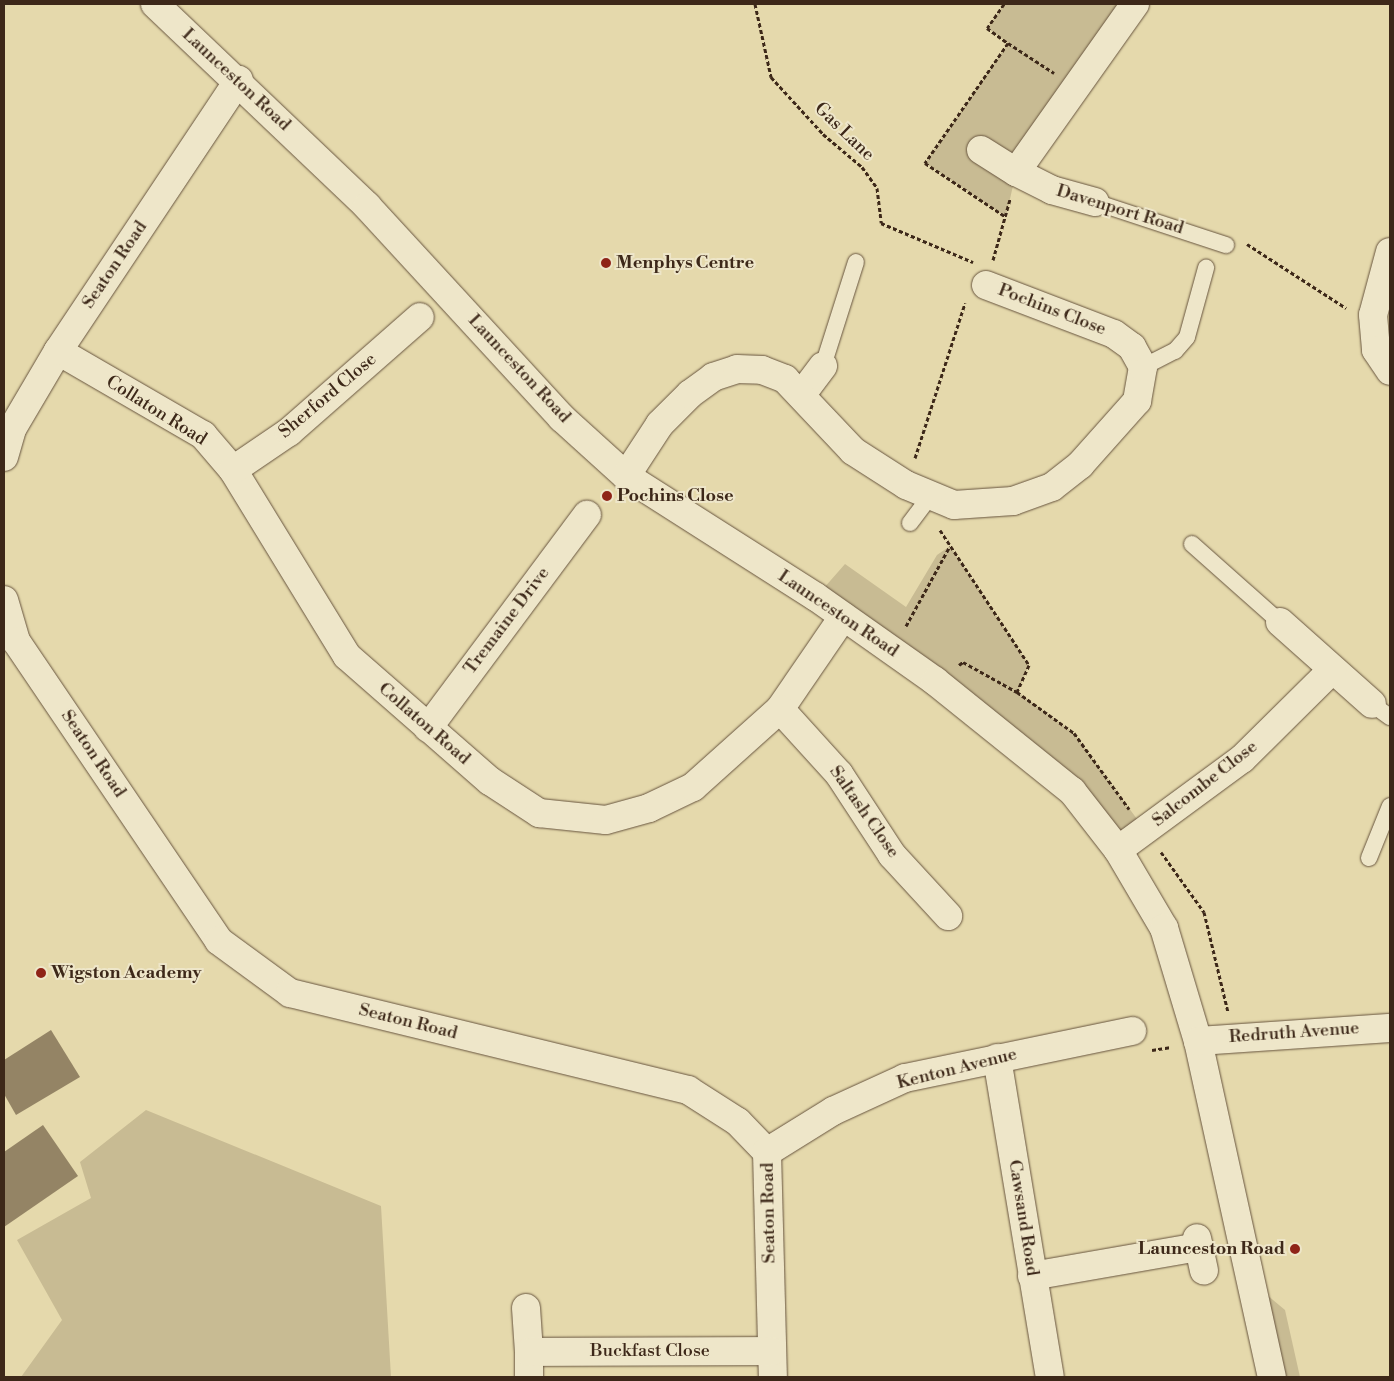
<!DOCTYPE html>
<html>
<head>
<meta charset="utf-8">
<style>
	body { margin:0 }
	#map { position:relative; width:1394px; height:1381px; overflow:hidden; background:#e5d9ac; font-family:"Libre Bodoni",serif }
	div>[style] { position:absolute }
	.green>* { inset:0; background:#c8bb93 }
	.building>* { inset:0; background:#948465 }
	.path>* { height:3px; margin-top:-1.5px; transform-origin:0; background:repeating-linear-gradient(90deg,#3d2819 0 4px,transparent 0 6.5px) }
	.roads { filter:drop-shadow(0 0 1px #67543e) drop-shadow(0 0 1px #67543e) }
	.lane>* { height:16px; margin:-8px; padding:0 8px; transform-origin:8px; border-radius:8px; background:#eee6c9 }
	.street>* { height:28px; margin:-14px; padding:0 14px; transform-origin:14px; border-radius:14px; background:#eee6c9 }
	.dots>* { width:14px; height:14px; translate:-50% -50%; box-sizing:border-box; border:2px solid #eee6c9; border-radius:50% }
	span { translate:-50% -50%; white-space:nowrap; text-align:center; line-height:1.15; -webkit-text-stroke:4px #eee6c9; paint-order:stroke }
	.street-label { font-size:18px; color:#3d2819 }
	.poi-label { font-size:18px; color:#3d2819; font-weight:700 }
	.left { translate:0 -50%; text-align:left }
	.right { translate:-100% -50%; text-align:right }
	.frame { position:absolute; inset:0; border:5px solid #3d2819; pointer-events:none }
</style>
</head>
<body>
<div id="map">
	<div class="green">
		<div style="clip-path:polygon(1004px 4px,1135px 4px,1016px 172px,1006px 217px,925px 163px,1008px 43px,987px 28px)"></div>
		<div style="clip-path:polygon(950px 546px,1029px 665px,1018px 692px,1074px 733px,1145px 830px,1118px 850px,1072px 791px,816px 597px,845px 564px,906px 607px,937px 555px)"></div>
		<div style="clip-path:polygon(146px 1110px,381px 1206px,391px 1377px,21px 1377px,62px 1320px,17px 1240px,91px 1198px,80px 1162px)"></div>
		<div style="clip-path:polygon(1254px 1284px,1285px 1310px,1300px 1377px,1272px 1377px)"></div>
	</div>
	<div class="building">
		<div style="clip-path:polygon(51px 1030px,80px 1077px,16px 1115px,4px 1094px,4px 1060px)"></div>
		<div style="clip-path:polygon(43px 1125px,78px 1176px,4px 1227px,4px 1152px)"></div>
	</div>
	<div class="path">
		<div style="left:755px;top:4px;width:75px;rotate:77.6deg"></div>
		<div style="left:771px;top:77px;width:77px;rotate:47.6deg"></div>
		<div style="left:823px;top:134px;width:51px;rotate:40.2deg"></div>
		<div style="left:862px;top:167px;width:26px;rotate:54deg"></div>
		<div style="left:877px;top:188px;width:35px;rotate:83deg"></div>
		<div style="left:881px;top:223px;width:100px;rotate:23deg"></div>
		<div style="left:1004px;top:4px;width:29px;rotate:125deg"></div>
		<div style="left:987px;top:28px;width:26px;rotate:36deg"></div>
		<div style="left:1008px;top:43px;width:146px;rotate:124.7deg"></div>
		<div style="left:925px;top:163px;width:97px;rotate:33.7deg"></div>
		<div style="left:1008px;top:43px;width:55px;rotate:33.1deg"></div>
		<div style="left:1247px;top:244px;width:118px;rotate:32.9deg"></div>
		<div style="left:993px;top:260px;width:63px;rotate:-74.4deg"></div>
		<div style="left:915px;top:458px;width:163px;rotate:-72.1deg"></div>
		<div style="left:940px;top:530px;width:162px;rotate:56.6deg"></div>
		<div style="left:1029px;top:665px;width:30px;rotate:114deg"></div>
		<div style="left:906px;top:626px;width:91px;rotate:-61.2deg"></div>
		<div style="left:959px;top:665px;width:5px;rotate:-37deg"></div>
		<div style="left:963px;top:662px;width:62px;rotate:29.1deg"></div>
		<div style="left:1017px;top:692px;width:70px;rotate:35.7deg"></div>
		<div style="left:1074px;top:733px;width:94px;rotate:54.1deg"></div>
		<div style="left:1161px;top:852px;width:74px;rotate:54.4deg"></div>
		<div style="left:1204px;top:912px;width:103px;rotate:76.5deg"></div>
		<div style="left:1152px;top:1050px;width:18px;rotate:-9deg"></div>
	</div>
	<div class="roads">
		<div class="lane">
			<div style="left:1095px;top:202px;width:138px;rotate:18.2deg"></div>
			<div style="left:823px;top:366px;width:109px;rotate:-72.4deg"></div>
			<div style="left:1143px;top:367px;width:36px;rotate:-27deg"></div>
			<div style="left:1175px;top:351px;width:18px;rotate:-49deg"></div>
			<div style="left:1187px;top:337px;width:72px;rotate:-74.6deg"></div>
			<div style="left:910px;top:523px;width:34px;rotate:-53deg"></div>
			<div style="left:1192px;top:544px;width:118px;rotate:41.6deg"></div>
			<div style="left:1372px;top:704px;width:22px;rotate:36deg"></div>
			<div style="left:1369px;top:858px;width:56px;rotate:-68deg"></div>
		</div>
		<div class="street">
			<div style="left:155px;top:4px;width:293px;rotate:43.6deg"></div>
			<div style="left:367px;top:206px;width:288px;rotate:47.4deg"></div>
			<div style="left:562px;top:418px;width:86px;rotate:42.2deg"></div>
			<div style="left:626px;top:476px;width:225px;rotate:32.5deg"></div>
			<div style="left:816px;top:597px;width:146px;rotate:35.2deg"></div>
			<div style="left:935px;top:681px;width:176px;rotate:38.8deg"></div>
			<div style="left:1072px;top:791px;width:75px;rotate:52.1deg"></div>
			<div style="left:1118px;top:850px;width:91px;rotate:59.5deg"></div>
			<div style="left:1164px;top:928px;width:118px;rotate:73.3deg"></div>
			<div style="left:1198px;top:1041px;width:344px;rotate:77.6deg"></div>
			<div style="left:981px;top:150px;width:41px;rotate:32.2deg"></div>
			<div style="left:1095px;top:202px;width:45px;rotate:-164.4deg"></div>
			<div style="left:1052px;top:190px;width:40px;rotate:-153.4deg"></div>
			<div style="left:1016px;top:172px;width:206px;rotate:-54.7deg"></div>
			<div style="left:1390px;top:252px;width:65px;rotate:105.1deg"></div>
			<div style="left:1373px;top:315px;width:35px;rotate:85deg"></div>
			<div style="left:1376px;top:350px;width:25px;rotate:56deg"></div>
			<div style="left:58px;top:351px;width:168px;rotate:30.1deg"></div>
			<div style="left:203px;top:435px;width:46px;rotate:49.4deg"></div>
			<div style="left:233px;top:470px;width:218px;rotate:58.5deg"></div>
			<div style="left:347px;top:656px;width:190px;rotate:41.2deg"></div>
			<div style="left:490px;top:781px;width:59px;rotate:33.1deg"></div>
			<div style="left:539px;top:813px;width:67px;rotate:6deg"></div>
			<div style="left:606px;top:820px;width:45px;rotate:-15.6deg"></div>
			<div style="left:649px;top:808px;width:49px;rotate:-25.5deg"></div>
			<div style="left:693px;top:787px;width:117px;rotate:-41.9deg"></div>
			<div style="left:780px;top:709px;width:112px;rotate:-55.6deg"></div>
			<div style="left:802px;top:394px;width:35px;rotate:-53deg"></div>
			<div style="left:4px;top:457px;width:29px;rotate:-74deg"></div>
			<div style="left:12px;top:429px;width:91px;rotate:-59.5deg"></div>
			<div style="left:58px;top:351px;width:326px;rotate:-56.3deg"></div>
			<div style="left:233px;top:470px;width:68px;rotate:-34.2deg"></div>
			<div style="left:289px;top:432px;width:174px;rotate:-41.3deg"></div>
			<div style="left:626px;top:476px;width:62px;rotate:-56.8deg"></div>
			<div style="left:660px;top:424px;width:42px;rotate:-45deg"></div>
			<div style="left:690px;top:394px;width:29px;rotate:-36deg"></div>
			<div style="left:713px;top:377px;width:25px;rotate:-18deg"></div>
			<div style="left:737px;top:369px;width:25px;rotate:2deg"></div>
			<div style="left:762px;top:370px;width:25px;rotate:21deg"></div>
			<div style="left:785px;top:379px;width:99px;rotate:46.6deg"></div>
			<div style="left:853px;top:451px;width:63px;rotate:32.7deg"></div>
			<div style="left:906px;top:485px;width:52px;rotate:22.6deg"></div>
			<div style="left:954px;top:505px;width:59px;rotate:-3.9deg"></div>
			<div style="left:1013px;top:501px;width:41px;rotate:-19.7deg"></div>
			<div style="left:1052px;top:487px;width:36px;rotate:-38deg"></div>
			<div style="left:1080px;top:465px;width:86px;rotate:-48.3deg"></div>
			<div style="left:1137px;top:401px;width:35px;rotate:-80deg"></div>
			<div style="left:1143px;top:367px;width:23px;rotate:-119deg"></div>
			<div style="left:1132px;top:347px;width:22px;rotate:-144deg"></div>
			<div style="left:1114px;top:334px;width:137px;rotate:-159.1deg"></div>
			<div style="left:4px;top:600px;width:43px;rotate:73.7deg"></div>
			<div style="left:16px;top:641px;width:362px;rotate:55.9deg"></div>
			<div style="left:219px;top:941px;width:88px;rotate:36.2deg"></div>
			<div style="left:290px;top:993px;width:410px;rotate:13.7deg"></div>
			<div style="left:688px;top:1090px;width:59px;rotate:32.6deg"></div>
			<div style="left:738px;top:1122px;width:42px;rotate:46deg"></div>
			<div style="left:767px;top:1152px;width:225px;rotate:88.5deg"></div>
			<div style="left:1280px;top:622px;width:123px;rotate:41.7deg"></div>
			<div style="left:780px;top:709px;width:88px;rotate:47.8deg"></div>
			<div style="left:839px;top:774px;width:97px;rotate:56.8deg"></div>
			<div style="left:892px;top:855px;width:83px;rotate:47.4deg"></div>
			<div style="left:428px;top:728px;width:266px;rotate:-53.3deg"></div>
			<div style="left:1118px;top:850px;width:154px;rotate:-36.3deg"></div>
			<div style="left:1242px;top:759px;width:127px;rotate:-44.7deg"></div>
			<div style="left:1198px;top:1041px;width:192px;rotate:-3.9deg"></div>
			<div style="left:997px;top:1058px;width:323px;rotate:80.6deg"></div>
			<div style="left:767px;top:1152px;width:78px;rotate:-31.8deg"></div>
			<div style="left:833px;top:1111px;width:79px;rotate:-24.6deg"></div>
			<div style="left:905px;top:1078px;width:232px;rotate:-11.7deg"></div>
			<div style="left:1199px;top:1247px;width:24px;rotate:78deg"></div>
			<div style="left:1032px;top:1276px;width:169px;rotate:-9.9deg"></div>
			<div style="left:1199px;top:1247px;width:9px;rotate:-103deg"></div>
			<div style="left:526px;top:1308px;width:44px;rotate:86.1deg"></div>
			<div style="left:529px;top:1377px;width:25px;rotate:-90deg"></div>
			<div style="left:529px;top:1352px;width:242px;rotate:-0.2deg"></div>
		</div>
	</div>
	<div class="dots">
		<div style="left:606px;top:263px;background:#8f2418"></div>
		<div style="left:607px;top:496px;background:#8f2418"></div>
		<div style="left:41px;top:973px;background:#8f2418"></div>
		<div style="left:1295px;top:1249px;background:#8f2418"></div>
	</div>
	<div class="street-label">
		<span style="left:236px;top:80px;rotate:43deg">Launceston Road</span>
		<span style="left:844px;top:132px;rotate:44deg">Gas Lane</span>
		<span style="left:1120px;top:210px;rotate:17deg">Davenport Road</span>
		<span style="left:115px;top:265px;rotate:-56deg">Seaton Road</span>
		<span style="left:1052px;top:310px;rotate:21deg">Pochins Close</span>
		<span style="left:519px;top:369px;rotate:47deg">Launceston Road</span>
		<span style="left:328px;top:396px;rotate:-40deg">Sherford Close</span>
		<span style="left:156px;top:411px;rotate:32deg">Collaton Road</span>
		<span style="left:838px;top:614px;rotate:34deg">Launceston Road</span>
		<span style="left:507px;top:621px;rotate:-53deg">Tremaine Drive</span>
		<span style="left:424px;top:724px;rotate:41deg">Collaton Road</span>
		<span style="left:93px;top:754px;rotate:56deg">Seaton Road</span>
		<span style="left:1205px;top:784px;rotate:-38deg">Salcombe Close</span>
		<span style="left:864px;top:812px;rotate:55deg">Saltash Close</span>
		<span style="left:408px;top:1022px;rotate:14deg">Seaton Road</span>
		<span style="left:1294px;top:1033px;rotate:-4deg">Redruth Avenue</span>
		<span style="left:957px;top:1069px;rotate:-14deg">Kenton Avenue</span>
		<span style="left:769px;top:1213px;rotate:-91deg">Seaton Road</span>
		<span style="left:1023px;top:1218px;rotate:81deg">Cawsand Road</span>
		<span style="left:650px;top:1351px">Buckfast Close</span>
	</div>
	<div class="poi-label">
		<span class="left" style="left:616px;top:263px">Menphys Centre</span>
		<span class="left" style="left:617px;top:496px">Pochins Close</span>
		<span class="left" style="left:51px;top:973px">Wigston Academy</span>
		<span class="right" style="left:1285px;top:1249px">Launceston Road</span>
	</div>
	<div class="frame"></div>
</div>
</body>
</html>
